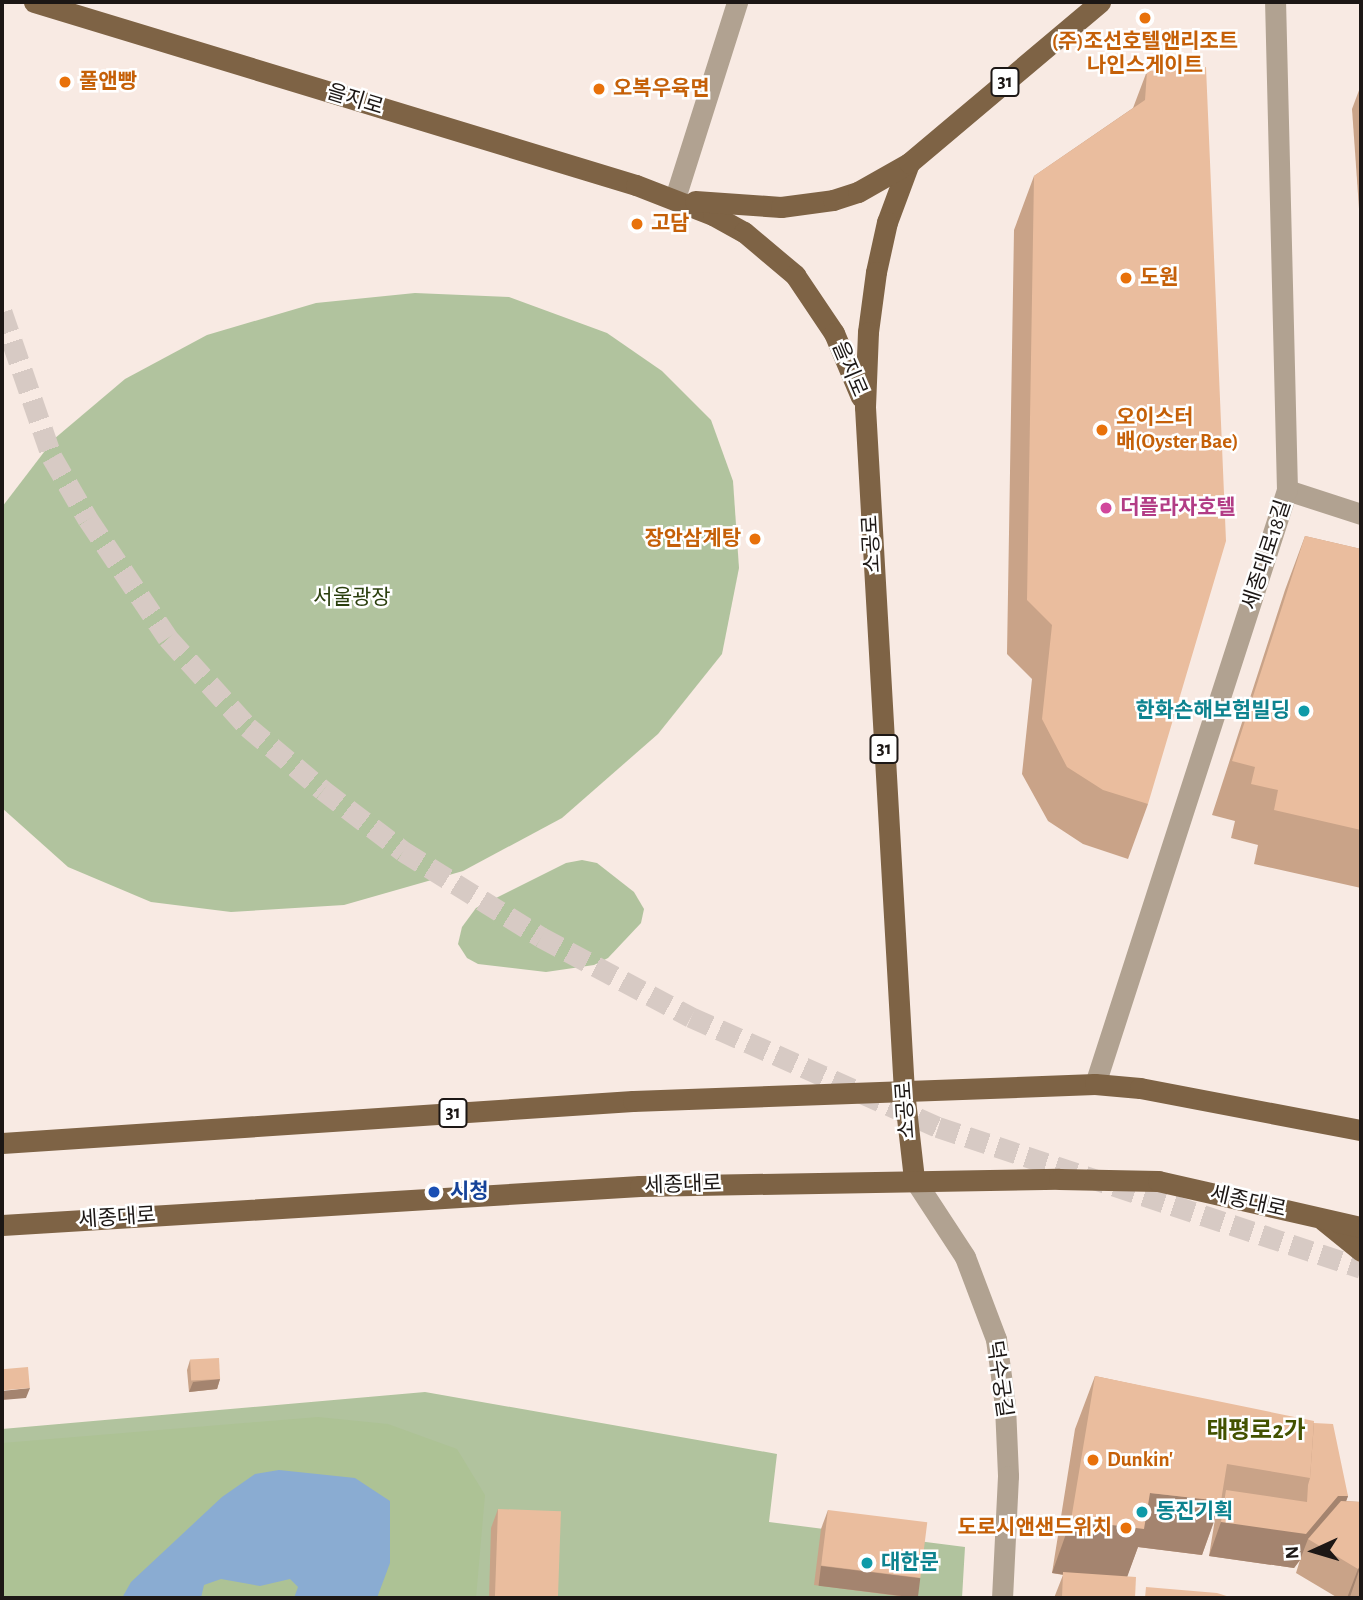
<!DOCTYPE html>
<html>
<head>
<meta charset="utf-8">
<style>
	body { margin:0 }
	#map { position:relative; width:1363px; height:1600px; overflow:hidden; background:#f8eae3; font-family:"Alegreya Sans","Noto Sans KR",sans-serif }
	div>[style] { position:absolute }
	.green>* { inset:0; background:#b1c39e }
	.forest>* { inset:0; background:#adc295 }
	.water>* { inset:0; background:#8aacd2 }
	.minor-tunnel>* { height:21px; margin-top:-10.5px; transform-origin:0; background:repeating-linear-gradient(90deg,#d7cac4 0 21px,transparent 0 31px) }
	.minor>* { height:21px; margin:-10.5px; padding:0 10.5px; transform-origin:10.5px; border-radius:10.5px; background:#b1a291 }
	.major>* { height:21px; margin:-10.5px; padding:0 10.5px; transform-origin:10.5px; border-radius:10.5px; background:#7e6345 }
	.wall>* { inset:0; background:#c9a388 }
	.shaded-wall>* { inset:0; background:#a4846f; transform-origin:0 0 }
	.building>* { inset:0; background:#eabd9e; transform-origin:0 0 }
	.dots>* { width:19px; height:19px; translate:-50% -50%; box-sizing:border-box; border:4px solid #fff; border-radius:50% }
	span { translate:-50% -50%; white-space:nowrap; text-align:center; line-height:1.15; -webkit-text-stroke:5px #fff; paint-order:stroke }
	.shield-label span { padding:2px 5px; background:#fff; border:2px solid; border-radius:5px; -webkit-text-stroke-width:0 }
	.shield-label { font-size:19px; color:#1c1715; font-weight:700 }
	.food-label { font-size:21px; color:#c56008; font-weight:700 }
	.left { translate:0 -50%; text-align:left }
	.right { translate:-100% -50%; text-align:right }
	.street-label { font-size:21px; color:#1c1715 }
	.hotel-label { font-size:21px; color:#b23c85; font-weight:700 }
	.park-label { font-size:21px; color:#2b3f0e }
	.culture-label { font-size:21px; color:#0d838f; font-weight:700 }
	.transit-label { font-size:21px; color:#164399; font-weight:700 }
	.quarter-label { font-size:24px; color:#435200; font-weight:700 }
	.frame { position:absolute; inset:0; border:4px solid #1c1715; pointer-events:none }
	.north { position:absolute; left:1279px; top:1516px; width:70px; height:70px; -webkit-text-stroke:5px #fff; paint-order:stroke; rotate:266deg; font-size:19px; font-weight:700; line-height:28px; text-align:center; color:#1c1715 }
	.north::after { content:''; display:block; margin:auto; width:24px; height:32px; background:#1c1715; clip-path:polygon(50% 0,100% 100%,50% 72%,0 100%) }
</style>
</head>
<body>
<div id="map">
	<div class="green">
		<div style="clip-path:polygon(415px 293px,509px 297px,607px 333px,662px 371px,711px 420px,733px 481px,739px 568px,722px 654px,658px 734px,562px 818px,463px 871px,344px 905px,231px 912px,151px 902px,68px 867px,2px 808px,2px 507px,54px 439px,125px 379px,207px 335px,316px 303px)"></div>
		<div style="clip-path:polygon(582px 860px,597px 863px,634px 892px,644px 909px,641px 923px,608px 958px,594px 965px,546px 972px,478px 964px,467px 958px,458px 944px,462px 927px,476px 908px,566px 863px)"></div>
		<div style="clip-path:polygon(425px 1392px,777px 1454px,769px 1522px,965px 1547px,962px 1598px,2px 1598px,2px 1429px)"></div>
	</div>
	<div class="forest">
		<div style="clip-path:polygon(318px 1417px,388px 1424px,457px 1449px,485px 1495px,476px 1598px,2px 1598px,2px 1443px)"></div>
	</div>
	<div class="water">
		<div style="clip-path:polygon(279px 1470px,355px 1478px,390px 1501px,390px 1563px,377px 1598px,294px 1598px,298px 1587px,290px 1579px,260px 1586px,221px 1579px,204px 1585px,201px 1598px,122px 1598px,131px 1582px,222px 1497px,255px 1474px)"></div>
	</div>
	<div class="minor-tunnel">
		<div style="left:2px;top:312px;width:153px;rotate:71deg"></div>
		<div style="left:52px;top:457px;width:72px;rotate:59.9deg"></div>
		<div style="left:88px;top:519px;width:143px;rotate:56.1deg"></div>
		<div style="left:168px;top:638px;width:120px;rotate:48deg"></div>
		<div style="left:248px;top:727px;width:98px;rotate:40deg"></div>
		<div style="left:323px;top:790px;width:101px;rotate:37.3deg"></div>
		<div style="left:403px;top:851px;width:163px;rotate:31.9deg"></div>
		<div style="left:541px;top:937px;width:170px;rotate:28.1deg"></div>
		<div style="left:691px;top:1017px;width:270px;rotate:24deg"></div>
		<div style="left:938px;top:1127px;width:446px;rotate:18.4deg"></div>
	</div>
	<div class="minor">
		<div style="left:675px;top:198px;width:206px;rotate:-72.4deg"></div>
		<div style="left:1287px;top:490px;width:78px;rotate:18deg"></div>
		<div style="left:1095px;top:1084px;width:624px;rotate:-72.09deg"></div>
		<div style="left:1287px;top:490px;width:488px;rotate:-91.4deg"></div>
		<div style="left:914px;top:1179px;width:93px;rotate:56.8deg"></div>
		<div style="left:965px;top:1257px;width:88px;rotate:69.3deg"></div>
		<div style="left:996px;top:1339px;width:68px;rotate:82.3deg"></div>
		<div style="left:1005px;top:1406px;width:70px;rotate:87.5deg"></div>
		<div style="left:1008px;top:1476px;width:122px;rotate:92.8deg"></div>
	</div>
	<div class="major">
		<div style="left:34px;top:2px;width:629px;rotate:16.91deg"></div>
		<div style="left:636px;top:185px;width:83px;rotate:21.3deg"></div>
		<div style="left:713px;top:215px;width:35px;rotate:29deg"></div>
		<div style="left:744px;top:232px;width:67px;rotate:40.1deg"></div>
		<div style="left:795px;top:275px;width:70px;rotate:56.1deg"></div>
		<div style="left:834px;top:333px;width:69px;rotate:67.1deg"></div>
		<div style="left:909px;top:163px;width:63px;rotate:110.4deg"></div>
		<div style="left:887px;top:222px;width:51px;rotate:102.4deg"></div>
		<div style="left:876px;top:272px;width:61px;rotate:97.6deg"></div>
		<div style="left:868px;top:332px;width:75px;rotate:92.3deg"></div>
		<div style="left:865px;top:407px;width:685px;rotate:86.74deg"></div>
		<div style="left:904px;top:1091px;width:89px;rotate:83.5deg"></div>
		<div style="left:695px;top:201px;width:86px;rotate:4deg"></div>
		<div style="left:781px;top:207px;width:52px;rotate:-7.7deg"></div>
		<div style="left:833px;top:200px;width:26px;rotate:-18deg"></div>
		<div style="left:858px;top:192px;width:59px;rotate:-29.6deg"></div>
		<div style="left:909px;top:163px;width:250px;rotate:-40.1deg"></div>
		<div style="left:2px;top:1143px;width:632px;rotate:-3.81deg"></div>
		<div style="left:633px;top:1101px;width:462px;rotate:-2.1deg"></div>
		<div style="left:1095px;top:1084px;width:45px;rotate:5.1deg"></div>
		<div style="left:1140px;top:1088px;width:225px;rotate:10.8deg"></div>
		<div style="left:1323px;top:1220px;width:49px;rotate:39.2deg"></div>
		<div style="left:2px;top:1225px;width:639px;rotate:-3.5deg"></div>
		<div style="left:640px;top:1186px;width:419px;rotate:-1deg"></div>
		<div style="left:1059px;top:1179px;width:99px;rotate:1.2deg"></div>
		<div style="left:1158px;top:1181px;width:208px;rotate:12.8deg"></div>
	</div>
	<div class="wall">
		<div style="clip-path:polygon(1147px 71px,1148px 804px,1128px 859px,1083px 844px,1048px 821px,1022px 774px,1032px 679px,1007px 654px,1014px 230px,1034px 176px,1133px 108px)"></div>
		<div style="clip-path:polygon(1361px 85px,1361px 237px,1352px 109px)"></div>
		<div style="clip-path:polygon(1305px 536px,1361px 549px,1361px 888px,1254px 864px,1258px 845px,1231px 838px,1235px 821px,1212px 815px,1285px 590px)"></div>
		<div style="clip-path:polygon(190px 1360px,220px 1379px,217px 1389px,189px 1392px,187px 1370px)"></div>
		<div style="clip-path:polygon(1095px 1376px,1314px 1423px,1348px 1496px,1346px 1501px,1361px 1502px,1361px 1598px,1349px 1598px,1350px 1597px,1349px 1598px,1338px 1598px,1296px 1573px,1300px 1560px,1294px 1568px,1209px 1556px,1215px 1519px,1202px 1555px,1138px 1547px,1127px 1576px,1135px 1598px,1054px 1598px,1063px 1575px,1052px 1573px,1075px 1429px)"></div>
		<div style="clip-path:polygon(498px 1509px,558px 1598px,489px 1598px,491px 1528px)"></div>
		<div style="clip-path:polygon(828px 1510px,920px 1579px,913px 1598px,814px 1585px,821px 1529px)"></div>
	</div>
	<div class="shaded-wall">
		<div style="clip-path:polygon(220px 1379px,217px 1389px,189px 1392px,193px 1382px)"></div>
		<div style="clip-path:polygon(30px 1388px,26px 1398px,2px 1400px,2px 1391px)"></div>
		<div style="clip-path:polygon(1150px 1493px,1221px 1501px,1202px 1555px,1138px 1547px,1125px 1583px,1052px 1573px,1071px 1520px)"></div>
		<div style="clip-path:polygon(1338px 1496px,1348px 1496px,1336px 1530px,1308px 1539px,1300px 1560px,1294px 1568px,1209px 1556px,1221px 1522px)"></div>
		<div style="clip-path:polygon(1361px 1564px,1361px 1571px,1359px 1571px,1350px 1597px,1347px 1598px,1358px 1569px)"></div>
		<div style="left:821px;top:1566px;width:100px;height:20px;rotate:7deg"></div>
	</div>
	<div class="building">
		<div style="clip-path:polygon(1206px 67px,1226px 541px,1148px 804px,1103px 790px,1067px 767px,1042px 719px,1052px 625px,1027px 600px,1034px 176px,1145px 100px,1147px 71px)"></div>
		<div style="clip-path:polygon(1305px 536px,1361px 549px,1361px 830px,1274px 810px,1278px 790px,1251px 784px,1255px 767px,1232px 761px)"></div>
		<div style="left:219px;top:1358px;width:21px;height:29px;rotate:87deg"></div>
		<div style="left:28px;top:1367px;width:21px;height:26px;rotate:85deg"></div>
		<div style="clip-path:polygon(1095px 1376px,1314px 1421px,1310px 1478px,1227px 1464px,1221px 1501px,1150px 1493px,1144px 1529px,1071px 1520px)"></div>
		<div style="clip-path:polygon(1314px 1423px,1333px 1424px,1348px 1496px,1338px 1496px,1306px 1534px,1221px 1522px,1226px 1490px,1307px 1502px,1308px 1485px,1310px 1478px)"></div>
		<div style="clip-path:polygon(1341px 1501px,1361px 1502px,1361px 1564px,1358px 1569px,1308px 1539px)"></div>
		<div style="left:498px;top:1509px;width:63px;height:89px;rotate:2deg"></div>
		<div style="left:828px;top:1510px;width:100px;height:56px;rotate:7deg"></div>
		<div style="clip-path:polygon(1063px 1572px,1136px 1577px,1135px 1598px,1062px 1598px)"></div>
		<div style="clip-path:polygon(1146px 1587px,1217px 1593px,1233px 1598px,1145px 1598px)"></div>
	</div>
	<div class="dots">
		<div style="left:1145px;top:18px;background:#e8710a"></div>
		<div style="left:65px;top:82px;background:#e8710a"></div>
		<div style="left:599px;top:89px;background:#e8710a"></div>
		<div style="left:637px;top:224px;background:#e8710a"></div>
		<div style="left:1126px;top:278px;background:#e8710a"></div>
		<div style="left:1102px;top:430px;background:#e8710a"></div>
		<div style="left:1106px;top:508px;background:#d1479c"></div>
		<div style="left:755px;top:539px;background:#e8710a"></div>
		<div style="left:1304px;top:711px;background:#0f9aa8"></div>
		<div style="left:434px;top:1192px;background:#1a4fb4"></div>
		<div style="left:1093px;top:1460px;background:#e8710a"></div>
		<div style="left:1142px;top:1512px;background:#0f9aa8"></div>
		<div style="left:1126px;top:1528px;background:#e8710a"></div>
		<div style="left:867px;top:1563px;background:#0f9aa8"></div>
	</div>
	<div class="shield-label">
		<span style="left:1005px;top:82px">31</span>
		<span style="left:884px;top:749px">31</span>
		<span style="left:453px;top:1113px">31</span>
	</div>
	<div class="food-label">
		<span style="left:1145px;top:54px">(주)조선호텔앤리조트<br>나인스게이트</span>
		<span class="left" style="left:79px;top:82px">풀앤빵</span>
		<span class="left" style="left:613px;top:89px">오복우육면</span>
		<span class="left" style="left:651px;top:224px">고담</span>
		<span class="left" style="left:1140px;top:278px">도원</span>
		<span class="left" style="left:1116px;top:430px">오이스터<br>배(Oyster Bae)</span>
		<span class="right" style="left:741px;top:539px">장안삼계탕</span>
		<span class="left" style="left:1107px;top:1460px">Dunkin'</span>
		<span class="right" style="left:1112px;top:1528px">도로시앤샌드위치</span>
	</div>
	<div class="street-label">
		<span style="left:355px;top:100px;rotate:17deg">을지로</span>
		<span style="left:849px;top:369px;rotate:67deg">을지로</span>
		<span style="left:872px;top:544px;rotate:-93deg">소공로</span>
		<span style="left:1267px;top:555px;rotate:-72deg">세종대로18길</span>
		<span style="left:906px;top:1110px;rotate:-94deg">소공로</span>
		<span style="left:683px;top:1185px;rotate:-2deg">세종대로</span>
		<span style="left:1248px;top:1202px;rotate:13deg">세종대로</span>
		<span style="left:117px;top:1218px;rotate:-4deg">세종대로</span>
		<span style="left:999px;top:1379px;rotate:82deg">덕수궁길</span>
	</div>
	<div class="hotel-label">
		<span class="left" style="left:1120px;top:508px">더플라자호텔</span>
	</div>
	<div class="park-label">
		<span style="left:352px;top:598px">서울광장</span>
	</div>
	<div class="culture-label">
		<span class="right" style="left:1290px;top:711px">한화손해보험빌딩</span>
		<span class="left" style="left:1156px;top:1512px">동진기획</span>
		<span class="left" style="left:881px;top:1563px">대한문</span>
	</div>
	<div class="transit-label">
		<span class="left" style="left:450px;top:1192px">시청</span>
	</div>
	<div class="quarter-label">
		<span style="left:1256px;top:1432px">태평로2가</span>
	</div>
	<div class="frame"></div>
	<div class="north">N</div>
</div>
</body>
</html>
